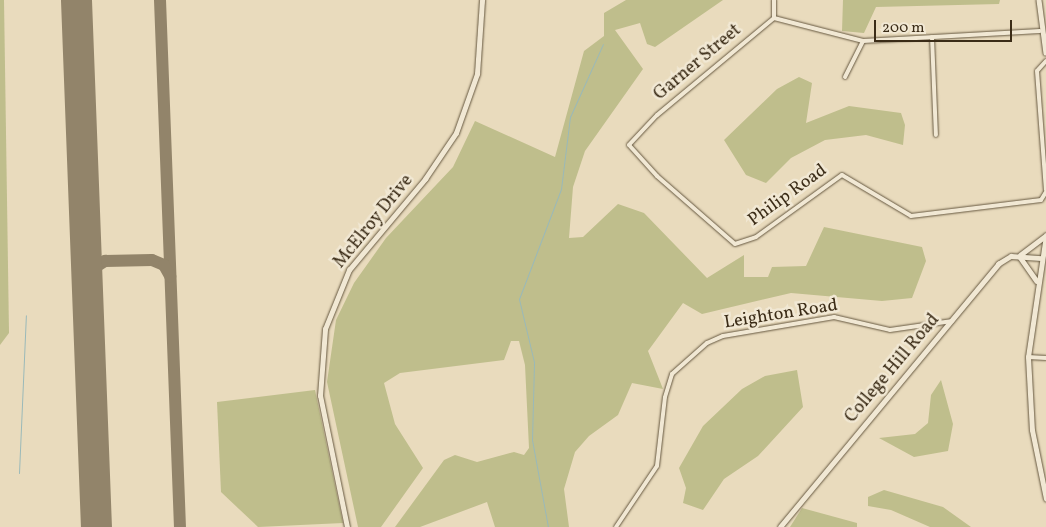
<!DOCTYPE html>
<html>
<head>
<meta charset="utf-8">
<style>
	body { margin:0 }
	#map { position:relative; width:1046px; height:527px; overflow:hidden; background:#e9dbbd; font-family:Vollkorn,serif }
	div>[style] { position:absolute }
	.green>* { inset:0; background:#bfbe8c }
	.stream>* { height:1px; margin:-0.5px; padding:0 0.5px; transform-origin:0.5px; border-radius:0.5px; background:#9ab9b9 }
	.taxiway>* { height:12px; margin:-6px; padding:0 6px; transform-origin:6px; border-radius:6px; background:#92846a }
	.runway>* { height:31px; margin:-15.5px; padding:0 15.5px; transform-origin:15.5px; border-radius:15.5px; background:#92846a }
	.roads { filter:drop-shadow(0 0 1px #665840) drop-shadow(0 0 1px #665840) }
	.minor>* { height:4px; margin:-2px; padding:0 2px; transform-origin:2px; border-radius:2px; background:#f1e8d4 }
	.tertiary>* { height:4.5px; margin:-2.25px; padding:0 2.25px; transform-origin:2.25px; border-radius:2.25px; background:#f1e8d4 }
	.secondary>* { height:5px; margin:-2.5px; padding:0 2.5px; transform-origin:2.5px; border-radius:2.5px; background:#f1e8d4 }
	span { translate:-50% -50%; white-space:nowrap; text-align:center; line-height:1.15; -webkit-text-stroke:5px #f1e8d4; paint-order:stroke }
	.street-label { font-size:18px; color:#3b2c17 }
	.scale { position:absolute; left:874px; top:20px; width:138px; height:22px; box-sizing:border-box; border:2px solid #3b2c17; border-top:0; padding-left:6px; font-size:15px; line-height:18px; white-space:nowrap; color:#3b2c17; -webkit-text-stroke:4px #f1e8d4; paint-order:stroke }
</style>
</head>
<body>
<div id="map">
	<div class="green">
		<div style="clip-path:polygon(0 0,4px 0,9px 333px,0 345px)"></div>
		<div style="clip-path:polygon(626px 0,723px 0,655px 47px,647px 44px,640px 23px,615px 30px,643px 69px,585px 151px,573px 187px,569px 238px,583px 237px,618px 204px,644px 213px,707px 278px,744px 255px,744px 277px,768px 277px,772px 267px,806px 266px,824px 227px,922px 247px,926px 261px,912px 298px,882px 301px,791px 293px,702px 314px,683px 303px,648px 351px,663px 389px,632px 383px,618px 415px,589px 436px,575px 452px,564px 489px,569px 527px,495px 527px,487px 502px,420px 527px,395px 527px,444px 460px,455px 455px,477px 462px,514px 452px,524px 455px,529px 448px,525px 365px,519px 341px,511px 341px,504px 360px,400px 373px,384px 383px,395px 424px,423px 468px,381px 527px,358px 527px,327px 382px,336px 320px,354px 283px,386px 238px,453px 167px,475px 121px,555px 157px,584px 51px,604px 36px,604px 13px)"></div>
		<div style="clip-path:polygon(843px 0,1000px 0,999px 4px,876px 7px,864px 33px,842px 31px)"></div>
		<div style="clip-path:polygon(799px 77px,812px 83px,806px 123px,849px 106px,901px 113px,905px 125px,903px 145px,866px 135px,825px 140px,791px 158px,766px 183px,746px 175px,724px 140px,777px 89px)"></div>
		<div style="clip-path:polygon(797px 370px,803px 407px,758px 456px,724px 479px,703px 510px,683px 503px,686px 488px,679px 468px,703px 426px,742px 389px,765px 376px)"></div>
		<div style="clip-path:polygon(941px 380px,953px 424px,948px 451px,914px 457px,879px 438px,915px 434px,928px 423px,931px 395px)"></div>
		<div style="clip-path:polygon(315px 390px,343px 523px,258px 527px,221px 492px,217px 402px)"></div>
		<div style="clip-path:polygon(884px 490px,943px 507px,971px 527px,930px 527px,891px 510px,868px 506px,868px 497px)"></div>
		<div style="clip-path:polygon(802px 508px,857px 523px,857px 527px,790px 527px)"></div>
	</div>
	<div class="stream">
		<div style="left:19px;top:473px;width:158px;rotate:-87.5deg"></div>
		<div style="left:548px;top:527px;width:88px;rotate:-100.4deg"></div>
		<div style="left:532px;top:440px;width:78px;rotate:-88.5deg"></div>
		<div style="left:534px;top:362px;width:65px;rotate:-103.4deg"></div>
		<div style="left:519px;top:299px;width:118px;rotate:-69.1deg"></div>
		<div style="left:561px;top:189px;width:73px;rotate:-82.9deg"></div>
		<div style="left:570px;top:117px;width:80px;rotate:-65.7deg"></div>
	</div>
	<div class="taxiway">
		<div style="left:160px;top:0;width:527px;rotate:87.83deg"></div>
		<div style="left:87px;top:285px;width:16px;rotate:-75deg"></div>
		<div style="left:91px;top:270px;width:17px;rotate:-33deg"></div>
		<div style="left:105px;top:261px;width:47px;rotate:-1.2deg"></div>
		<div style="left:152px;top:260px;width:13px;rotate:23deg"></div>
		<div style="left:164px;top:265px;width:13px;rotate:61deg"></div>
	</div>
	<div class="runway">
		<div style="left:76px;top:0;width:527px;rotate:87.83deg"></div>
	</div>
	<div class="roads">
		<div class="minor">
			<div style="left:774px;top:0;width:18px;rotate:90deg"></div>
			<div style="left:774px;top:18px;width:152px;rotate:140.3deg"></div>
			<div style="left:657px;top:115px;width:41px;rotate:133deg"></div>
			<div style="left:629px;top:145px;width:42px;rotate:47.9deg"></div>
			<div style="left:657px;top:176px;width:103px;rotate:41.1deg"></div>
			<div style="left:735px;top:244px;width:22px;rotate:-18deg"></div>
			<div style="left:756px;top:237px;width:106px;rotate:-35.8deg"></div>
			<div style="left:842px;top:175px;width:80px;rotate:30.7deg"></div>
			<div style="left:911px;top:216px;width:131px;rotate:-7deg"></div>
			<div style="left:1041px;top:200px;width:9px;rotate:-58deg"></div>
			<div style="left:774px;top:18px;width:92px;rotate:14.5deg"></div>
			<div style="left:863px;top:41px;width:177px;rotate:-3.2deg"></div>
			<div style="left:932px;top:37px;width:98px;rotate:87.7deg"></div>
			<div style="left:1046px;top:61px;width:13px;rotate:132deg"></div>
			<div style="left:1037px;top:71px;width:119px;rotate:85.7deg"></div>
			<div style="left:845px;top:77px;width:40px;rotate:-63.4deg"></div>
			<div style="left:1028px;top:357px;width:18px;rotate:3deg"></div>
			<div style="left:616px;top:527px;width:73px;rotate:-56.1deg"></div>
			<div style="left:657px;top:466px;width:69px;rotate:-83.4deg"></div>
			<div style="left:665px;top:397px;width:24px;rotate:-73deg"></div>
			<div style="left:672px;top:374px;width:47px;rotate:-41.5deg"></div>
			<div style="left:707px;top:343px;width:17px;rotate:-24deg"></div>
			<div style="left:723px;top:336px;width:113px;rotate:-9.7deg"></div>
			<div style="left:834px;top:317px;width:57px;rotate:13.1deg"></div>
			<div style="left:890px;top:330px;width:63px;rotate:-8.3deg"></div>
		</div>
		<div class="tertiary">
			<div style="left:1039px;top:0;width:53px;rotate:82.5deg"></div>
			<div style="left:1020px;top:255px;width:31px;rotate:-37deg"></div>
			<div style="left:1020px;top:257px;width:29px;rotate:55deg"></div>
			<div style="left:347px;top:527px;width:134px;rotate:-101.6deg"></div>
			<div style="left:320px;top:396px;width:67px;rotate:-85.7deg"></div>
			<div style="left:325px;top:329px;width:64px;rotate:-67.9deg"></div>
			<div style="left:349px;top:270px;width:119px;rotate:-50.1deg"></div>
			<div style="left:425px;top:179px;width:55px;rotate:-56deg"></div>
			<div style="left:456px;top:133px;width:63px;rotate:-70.4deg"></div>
			<div style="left:477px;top:74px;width:74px;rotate:-86.1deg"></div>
			<div style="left:780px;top:527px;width:342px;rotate:-50.3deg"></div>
			<div style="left:998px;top:264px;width:15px;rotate:-32deg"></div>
			<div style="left:1011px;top:256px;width:30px;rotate:4deg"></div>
		</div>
		<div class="secondary">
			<div style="left:1046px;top:235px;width:123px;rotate:98.4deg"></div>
			<div style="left:1028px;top:357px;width:73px;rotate:86.9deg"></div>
			<div style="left:1032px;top:430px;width:70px;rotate:78.5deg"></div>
		</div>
	</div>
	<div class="street-label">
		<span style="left:698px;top:63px;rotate:-40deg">Garner Street</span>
		<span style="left:788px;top:196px;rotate:-36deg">Philip Road</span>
		<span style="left:374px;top:222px;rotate:-51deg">McElroy Drive</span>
		<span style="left:781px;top:315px;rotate:-9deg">Leighton Road</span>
		<span style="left:893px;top:369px;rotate:-50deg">College Hill Road</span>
	</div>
	<div class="scale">200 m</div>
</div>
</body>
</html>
